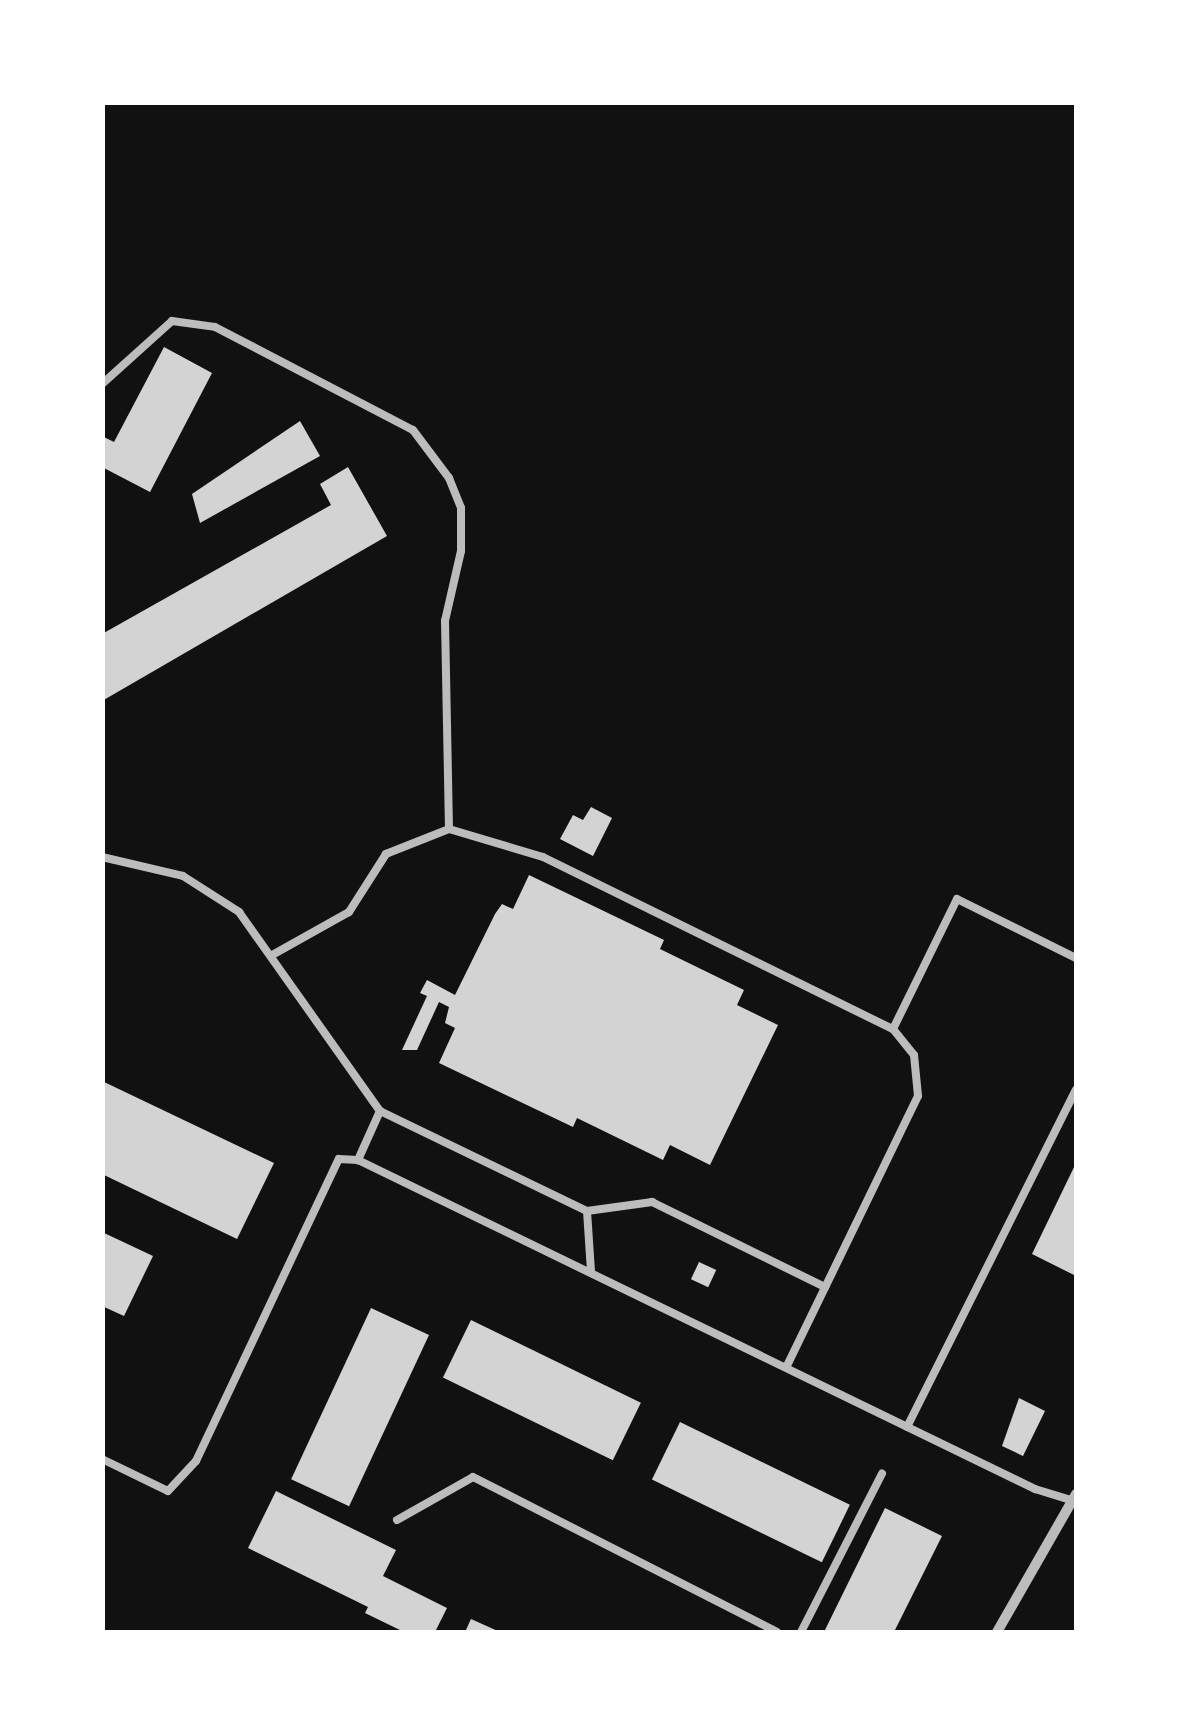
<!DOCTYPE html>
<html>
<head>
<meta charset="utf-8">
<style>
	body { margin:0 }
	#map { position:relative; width:1179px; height:1735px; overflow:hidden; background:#111; font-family:"IBM Plex Sans",sans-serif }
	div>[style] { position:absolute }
	.building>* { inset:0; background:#d3d3d3; transform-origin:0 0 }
	.service>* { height:8px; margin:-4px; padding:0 4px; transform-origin:4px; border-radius:4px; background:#bcbcbc }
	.minor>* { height:10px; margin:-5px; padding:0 5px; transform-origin:5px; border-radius:5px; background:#bcbcbc }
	span { translate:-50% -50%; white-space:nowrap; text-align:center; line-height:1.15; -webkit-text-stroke:8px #fff; paint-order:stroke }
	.frame { position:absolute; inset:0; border:105px solid #fff; pointer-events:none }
</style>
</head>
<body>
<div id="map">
	<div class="building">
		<div style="clip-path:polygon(164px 347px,212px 373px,150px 492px,102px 467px,102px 436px,114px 442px)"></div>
		<div style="clip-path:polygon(300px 421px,320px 456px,200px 523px,192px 494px)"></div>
		<div style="clip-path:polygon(348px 467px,387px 536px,102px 701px,102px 634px,331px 505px,320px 484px)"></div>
		<div style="clip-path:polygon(591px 807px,612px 818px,593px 856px,560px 839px,573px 815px,583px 820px)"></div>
		<div style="clip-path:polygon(529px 875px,664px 940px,660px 949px,744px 990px,737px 1005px,778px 1025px,710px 1165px,670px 1145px,663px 1160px,577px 1118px,573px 1127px,439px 1063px,455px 1028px,445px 1023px,449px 1007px,439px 1002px,417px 1050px,402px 1050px,427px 996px,420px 993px,427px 980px,455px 995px,495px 914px,502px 904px,513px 909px)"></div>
		<div style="clip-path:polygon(102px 1081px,274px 1163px,237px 1239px,102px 1174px)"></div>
		<div style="clip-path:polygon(1076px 1163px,1076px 1276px,1032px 1254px)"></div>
		<div style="clip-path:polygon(102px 1232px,153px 1256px,124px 1316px,102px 1306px)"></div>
		<div style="left:699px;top:1262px;width:19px;height:19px;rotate:25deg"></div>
		<div style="left:371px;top:1308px;width:64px;height:189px;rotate:25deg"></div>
		<div style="left:471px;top:1320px;width:189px;height:64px;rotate:26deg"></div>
		<div style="clip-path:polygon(1019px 1398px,1045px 1411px,1023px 1456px,1002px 1446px)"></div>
		<div style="left:680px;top:1422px;width:189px;height:64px;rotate:26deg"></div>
		<div style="clip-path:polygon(276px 1491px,396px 1550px,383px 1576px,447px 1608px,435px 1632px,404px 1632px,365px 1613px,368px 1607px,248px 1548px)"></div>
		<div style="clip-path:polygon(885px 1508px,942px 1536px,894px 1632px,824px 1632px)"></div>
		<div style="clip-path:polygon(471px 1619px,500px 1632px,465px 1632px)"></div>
	</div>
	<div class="service">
		<div style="left:102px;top:384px;width:94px;rotate:-42deg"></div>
		<div style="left:172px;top:321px;width:43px;rotate:7.9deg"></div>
		<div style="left:215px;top:327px;width:223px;rotate:27.5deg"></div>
		<div style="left:413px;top:430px;width:60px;rotate:53.1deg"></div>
		<div style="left:449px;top:478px;width:32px;rotate:68deg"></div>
		<div style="left:461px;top:508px;width:43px;rotate:90deg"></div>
		<div style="left:461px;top:551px;width:72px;rotate:102.9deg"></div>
		<div style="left:445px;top:621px;width:208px;rotate:88.9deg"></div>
		<div style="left:449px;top:829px;width:68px;rotate:158.4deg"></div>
		<div style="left:386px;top:854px;width:69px;rotate:122.5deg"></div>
		<div style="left:349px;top:912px;width:88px;rotate:150.8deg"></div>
		<div style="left:449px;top:829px;width:98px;rotate:16.6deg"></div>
		<div style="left:543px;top:857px;width:390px;rotate:26.2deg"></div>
		<div style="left:893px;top:1029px;width:33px;rotate:51deg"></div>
		<div style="left:914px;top:1055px;width:41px;rotate:84.4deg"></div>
		<div style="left:918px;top:1096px;width:300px;rotate:115.9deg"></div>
		<div style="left:102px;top:857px;width:83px;rotate:13.2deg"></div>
		<div style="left:183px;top:876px;width:67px;rotate:32.7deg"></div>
		<div style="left:239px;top:912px;width:244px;rotate:54.7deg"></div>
		<div style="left:380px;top:1111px;width:54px;rotate:114.2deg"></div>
		<div style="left:358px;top:1160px;width:753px;rotate:25.92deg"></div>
		<div style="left:1035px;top:1489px;width:37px;rotate:17deg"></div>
		<div style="left:893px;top:1029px;width:145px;rotate:-63.8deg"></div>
		<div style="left:957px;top:899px;width:133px;rotate:26.4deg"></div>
		<div style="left:380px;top:1111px;width:230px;rotate:25.8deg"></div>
		<div style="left:587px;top:1211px;width:66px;rotate:-7.9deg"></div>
		<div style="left:652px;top:1202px;width:193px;rotate:26.2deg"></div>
		<div style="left:587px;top:1211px;width:61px;rotate:86.2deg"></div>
		<div style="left:907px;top:1427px;width:377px;rotate:-63.4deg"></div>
		<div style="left:102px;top:1459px;width:73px;rotate:25.9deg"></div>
		<div style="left:168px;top:1491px;width:41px;rotate:-47deg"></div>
		<div style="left:196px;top:1461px;width:334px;rotate:-64.7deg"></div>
		<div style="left:339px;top:1159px;width:19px;rotate:3deg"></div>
		<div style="left:397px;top:1520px;width:87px;rotate:-29.5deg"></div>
		<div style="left:473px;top:1477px;width:341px;rotate:27deg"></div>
		<div style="left:801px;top:1632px;width:178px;rotate:-62.9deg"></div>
	</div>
	<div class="minor">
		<div style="left:997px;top:1632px;width:159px;rotate:-60.2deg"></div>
	</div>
	<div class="frame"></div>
</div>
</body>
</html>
